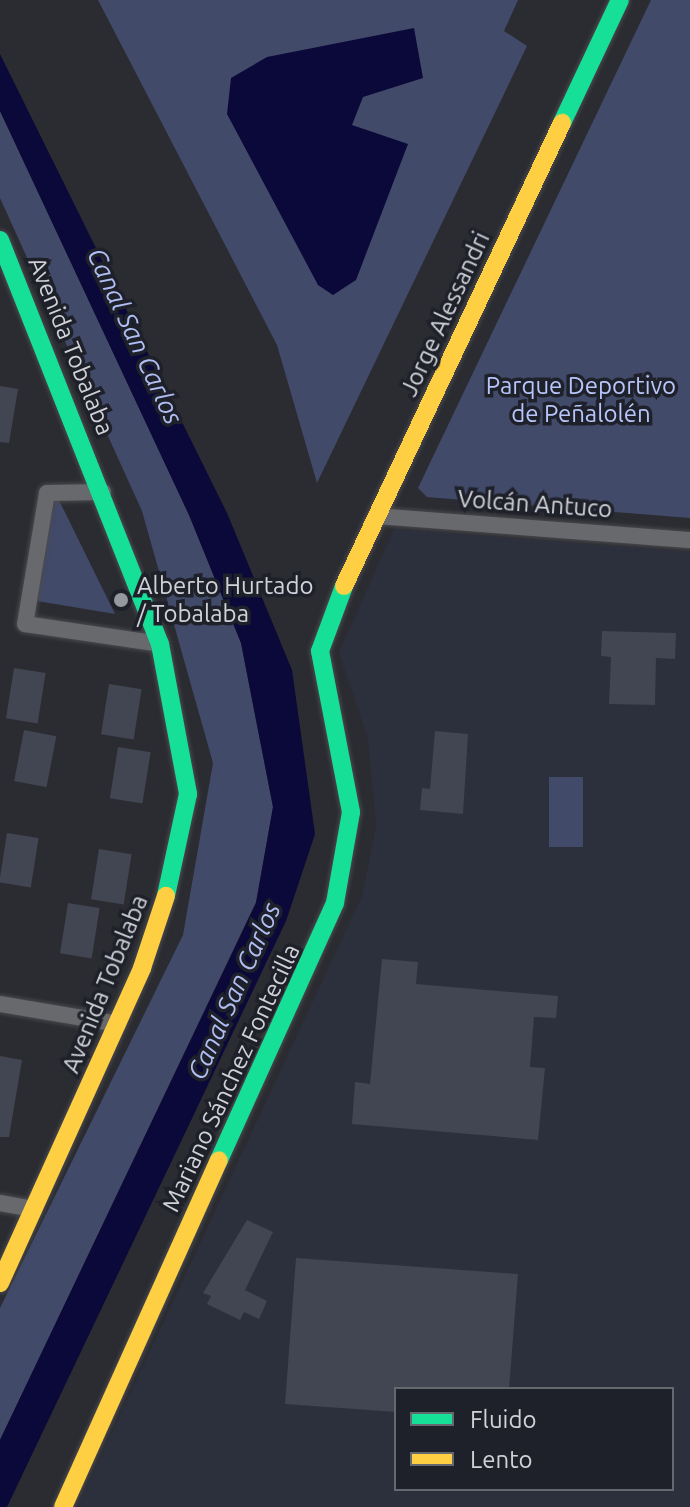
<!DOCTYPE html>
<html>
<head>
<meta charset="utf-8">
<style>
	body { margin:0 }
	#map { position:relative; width:690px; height:1507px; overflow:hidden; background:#2b2c31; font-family:Ubuntu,sans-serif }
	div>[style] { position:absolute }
	.built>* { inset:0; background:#2c2f3c }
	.green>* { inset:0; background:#424a6a; transform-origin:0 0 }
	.water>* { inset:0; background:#0b083a }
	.building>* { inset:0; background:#424552; transform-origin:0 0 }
	.roads { filter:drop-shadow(0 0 2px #494a4e) drop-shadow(0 0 2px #494a4e) }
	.street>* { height:16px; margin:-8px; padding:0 8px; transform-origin:8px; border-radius:8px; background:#68696c }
	.fast>* { height:18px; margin:-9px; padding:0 9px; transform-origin:9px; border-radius:9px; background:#16e098 }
	.slow>* { height:18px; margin:-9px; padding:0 9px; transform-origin:9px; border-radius:9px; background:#ffcf43 }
	.dots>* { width:22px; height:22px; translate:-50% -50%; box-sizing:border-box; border:4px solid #1f212a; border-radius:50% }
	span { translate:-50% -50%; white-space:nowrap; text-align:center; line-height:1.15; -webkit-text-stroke:7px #1f212a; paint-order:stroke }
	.street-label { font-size:24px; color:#d0d2d8 }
	.park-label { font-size:24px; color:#b7c5fb }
	.poi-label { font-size:24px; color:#d0d2d8 }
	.left { translate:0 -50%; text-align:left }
	.water-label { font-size:26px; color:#b0bef4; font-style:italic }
	.legend { position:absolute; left:394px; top:1387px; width:280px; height:104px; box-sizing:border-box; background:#1f212a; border:2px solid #666870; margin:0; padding:10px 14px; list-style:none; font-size:24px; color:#d0d2d8 }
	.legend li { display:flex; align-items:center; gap:16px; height:40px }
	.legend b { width:40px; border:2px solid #666870 }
</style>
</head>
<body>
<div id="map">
	<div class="built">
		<div style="clip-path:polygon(evenodd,394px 529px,690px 552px,690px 1507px,77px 1507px,362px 896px,376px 826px,368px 739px,339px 653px,394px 529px,396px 1389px,672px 1389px,672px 1489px,396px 1489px,396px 1389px)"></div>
	</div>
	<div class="green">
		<div style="clip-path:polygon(98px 0,518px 0,504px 31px,527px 46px,317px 483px,277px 345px)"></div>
		<div style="clip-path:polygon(651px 0,690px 0,690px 518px,427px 497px,418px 488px)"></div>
		<div style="clip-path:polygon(0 111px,189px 515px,241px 643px,273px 807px,256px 902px,0 1440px,0 1308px,183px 935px,213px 763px,142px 511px,0 198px)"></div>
		<div style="clip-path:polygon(55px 492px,115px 614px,37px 601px)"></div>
		<div style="left:549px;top:777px;width:34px;height:70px"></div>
	</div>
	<div class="water">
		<div style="clip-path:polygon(414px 28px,423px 78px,363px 97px,352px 125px,408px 144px,356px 280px,333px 295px,318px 285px,227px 114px,231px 78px,267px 57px)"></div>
		<div style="clip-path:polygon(0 54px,227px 513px,292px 670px,315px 834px,286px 921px,7px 1507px,0 1507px,0 1440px,256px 903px,273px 807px,241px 643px,189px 515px,0 111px)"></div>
	</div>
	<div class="building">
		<div style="clip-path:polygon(0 386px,18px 389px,9px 443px,0 442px)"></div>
		<div style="clip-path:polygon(602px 631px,676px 633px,675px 659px,656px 658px,655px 705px,609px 704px,611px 657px,601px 656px)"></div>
		<div style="left:14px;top:668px;width:32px;height:51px;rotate:9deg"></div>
		<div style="left:109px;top:684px;width:33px;height:51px;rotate:9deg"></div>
		<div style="left:24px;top:730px;width:33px;height:52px;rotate:11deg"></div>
		<div style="clip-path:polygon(435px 731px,468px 734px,463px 814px,420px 810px,422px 788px,430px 789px)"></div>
		<div style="left:118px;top:747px;width:33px;height:52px;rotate:9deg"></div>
		<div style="left:7px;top:833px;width:32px;height:50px;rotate:9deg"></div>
		<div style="left:99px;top:849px;width:33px;height:51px;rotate:9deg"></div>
		<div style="left:68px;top:903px;width:32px;height:51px;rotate:9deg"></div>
		<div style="clip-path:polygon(382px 959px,418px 962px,416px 984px,558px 996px,556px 1018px,534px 1017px,530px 1067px,545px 1068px,538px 1140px,352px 1124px,355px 1082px,370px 1084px)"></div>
		<div style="clip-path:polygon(0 1056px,22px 1060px,9px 1137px,0 1137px)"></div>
		<div style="clip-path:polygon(247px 1220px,273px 1232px,245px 1290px,267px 1301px,259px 1319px,244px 1312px,240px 1320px,207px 1304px,211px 1296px,203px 1293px)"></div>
		<div style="clip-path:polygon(296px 1258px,518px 1274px,509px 1389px,396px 1389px,396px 1412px,285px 1404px)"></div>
	</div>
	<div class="roads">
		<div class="street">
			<div style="left:103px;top:492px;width:56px;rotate:179deg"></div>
			<div style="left:47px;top:493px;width:133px;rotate:99.5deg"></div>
			<div style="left:25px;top:624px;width:136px;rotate:8.4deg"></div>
			<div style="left:376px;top:516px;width:315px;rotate:4.4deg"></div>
			<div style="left:0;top:1004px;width:120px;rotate:9.6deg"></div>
			<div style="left:0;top:1203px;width:35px;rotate:10deg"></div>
		</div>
		<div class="fast">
			<div style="left:562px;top:123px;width:136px;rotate:-64.8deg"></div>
			<div style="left:0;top:240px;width:435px;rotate:68.4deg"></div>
			<div style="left:160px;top:644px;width:153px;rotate:79.4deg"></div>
			<div style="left:188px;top:794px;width:104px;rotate:102.2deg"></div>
			<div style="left:219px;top:1160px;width:282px;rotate:-65.7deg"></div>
			<div style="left:335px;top:903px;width:92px;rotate:-80deg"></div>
			<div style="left:351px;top:812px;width:164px;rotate:-100.9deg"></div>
			<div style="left:320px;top:651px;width:69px;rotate:-69.7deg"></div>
		</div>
		<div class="slow">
			<div style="left:344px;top:586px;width:512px;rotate:-64.79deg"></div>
			<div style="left:0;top:1283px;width:346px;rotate:-65.7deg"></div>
			<div style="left:142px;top:968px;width:76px;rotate:-71.6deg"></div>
			<div style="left:63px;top:1507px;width:380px;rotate:-65.8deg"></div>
		</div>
	</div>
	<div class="dots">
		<div style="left:121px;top:600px;background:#96989e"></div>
	</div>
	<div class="street-label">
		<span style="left:445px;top:314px;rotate:-65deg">Jorge Alessandri</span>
		<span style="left:71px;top:346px;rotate:68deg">Avenida Tobalaba</span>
		<span style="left:535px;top:504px;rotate:4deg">Volcán Antuco</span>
		<span style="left:105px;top:984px;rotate:-68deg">Avenida Tobalaba</span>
		<span style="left:231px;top:1078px;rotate:-65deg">Mariano Sánchez Fontecilla</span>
	</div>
	<div class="park-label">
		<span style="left:581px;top:400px">Parque Deportivo<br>de Peñalolén</span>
	</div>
	<div class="poi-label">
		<span class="left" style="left:137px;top:600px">Alberto Hurtado<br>/ Tobalaba</span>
	</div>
	<div class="water-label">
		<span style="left:135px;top:336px;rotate:65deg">Canal San Carlos</span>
		<span style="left:234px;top:991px;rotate:-66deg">Canal San Carlos</span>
	</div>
	<ul class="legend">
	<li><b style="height:10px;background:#16e098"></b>Fluido</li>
	<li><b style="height:10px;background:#ffcf43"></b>Lento</li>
	</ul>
</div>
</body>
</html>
